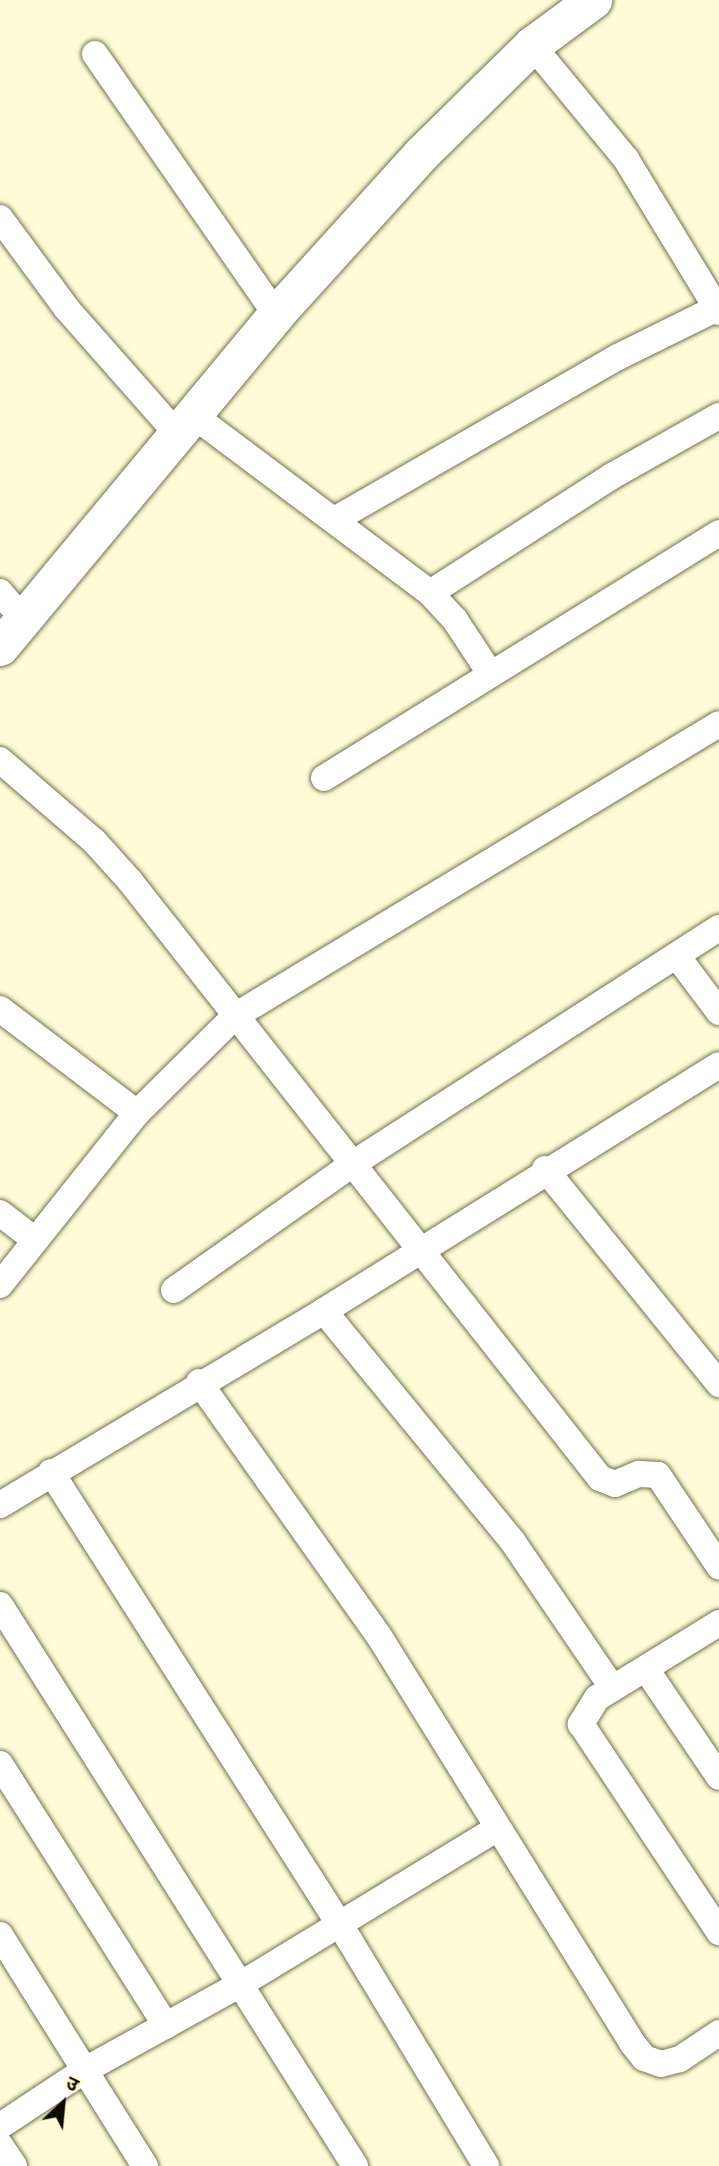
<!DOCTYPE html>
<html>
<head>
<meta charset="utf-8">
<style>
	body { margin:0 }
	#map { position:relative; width:719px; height:2166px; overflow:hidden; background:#fefbd6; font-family:Helvetica,"Noto Sans Devanagari",sans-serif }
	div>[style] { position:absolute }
	.roads { filter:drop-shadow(0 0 2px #73704f) drop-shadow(0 0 2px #73704f) }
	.street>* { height:26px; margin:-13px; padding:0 13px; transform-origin:13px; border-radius:13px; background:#fff }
	.secondary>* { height:37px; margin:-18.5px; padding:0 18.5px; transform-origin:18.5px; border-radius:18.5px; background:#fff }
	span { translate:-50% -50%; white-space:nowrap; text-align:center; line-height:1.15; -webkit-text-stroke:6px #fefbd6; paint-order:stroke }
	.north { position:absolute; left:28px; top:2068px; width:70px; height:70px; -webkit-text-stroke:5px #fefbd6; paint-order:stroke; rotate:26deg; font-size:19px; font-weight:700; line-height:28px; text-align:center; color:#0e0c02 }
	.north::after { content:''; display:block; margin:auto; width:24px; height:32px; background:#0e0c02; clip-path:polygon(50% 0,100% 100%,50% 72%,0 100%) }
</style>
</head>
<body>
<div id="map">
	<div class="roads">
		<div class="street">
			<div style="left:532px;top:45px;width:148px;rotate:50.5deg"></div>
			<div style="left:626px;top:159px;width:179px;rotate:58.7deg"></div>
			<div style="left:95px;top:54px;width:317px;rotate:55.2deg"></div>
			<div style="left:0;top:218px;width:113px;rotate:53.6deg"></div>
			<div style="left:67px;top:309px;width:168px;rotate:48.6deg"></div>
			<div style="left:193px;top:415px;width:296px;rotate:36.9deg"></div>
			<div style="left:430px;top:593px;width:37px;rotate:47deg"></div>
			<div style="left:455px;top:620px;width:64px;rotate:56.6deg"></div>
			<div style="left:336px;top:519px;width:325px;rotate:-29.9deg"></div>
			<div style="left:618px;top:357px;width:110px;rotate:-26.3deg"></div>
			<div style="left:0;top:592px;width:35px;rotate:50deg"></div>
			<div style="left:430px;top:593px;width:216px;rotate:-32.7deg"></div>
			<div style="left:612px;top:476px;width:123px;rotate:-29.3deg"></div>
			<div style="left:0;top:760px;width:124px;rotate:40.8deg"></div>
			<div style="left:94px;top:841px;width:54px;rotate:48deg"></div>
			<div style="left:130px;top:881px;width:760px;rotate:51.79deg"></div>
			<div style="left:600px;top:1478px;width:16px;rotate:22deg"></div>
			<div style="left:615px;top:1484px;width:26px;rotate:-23deg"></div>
			<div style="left:639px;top:1474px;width:19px;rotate:3deg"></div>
			<div style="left:658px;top:1475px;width:110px;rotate:56.2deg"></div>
			<div style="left:324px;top:778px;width:465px;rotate:-31.8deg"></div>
			<div style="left:677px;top:956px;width:70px;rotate:53.1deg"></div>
			<div style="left:0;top:1009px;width:172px;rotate:37.2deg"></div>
			<div style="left:545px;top:1169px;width:277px;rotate:51deg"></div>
			<div style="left:0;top:1213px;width:44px;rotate:37.6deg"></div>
			<div style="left:0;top:1285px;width:220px;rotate:-51.5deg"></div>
			<div style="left:137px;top:1113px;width:138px;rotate:-44.7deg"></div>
			<div style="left:235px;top:1016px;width:565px;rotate:-31.1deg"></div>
			<div style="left:174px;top:1290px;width:217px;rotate:-35.2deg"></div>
			<div style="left:351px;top:1165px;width:438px;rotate:-32.8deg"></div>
			<div style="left:324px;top:1311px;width:298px;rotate:50.7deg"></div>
			<div style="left:513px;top:1542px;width:176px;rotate:55.7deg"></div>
			<div style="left:199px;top:1382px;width:311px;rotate:54.7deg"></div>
			<div style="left:379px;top:1636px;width:479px;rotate:58.1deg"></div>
			<div style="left:632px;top:2043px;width:19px;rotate:51deg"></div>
			<div style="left:644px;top:2058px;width:18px;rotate:19deg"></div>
			<div style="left:661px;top:2064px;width:20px;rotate:-15deg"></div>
			<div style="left:680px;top:2059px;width:47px;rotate:-33.7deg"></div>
			<div style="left:51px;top:1472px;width:556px;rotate:57.48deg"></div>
			<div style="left:350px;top:1941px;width:263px;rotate:58.8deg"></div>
			<div style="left:0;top:1505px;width:378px;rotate:-30.9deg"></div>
			<div style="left:324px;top:1311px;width:465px;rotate:-31.9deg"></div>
			<div style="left:0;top:1605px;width:664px;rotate:57.67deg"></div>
			<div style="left:719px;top:1623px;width:143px;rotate:148.4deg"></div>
			<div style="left:597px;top:1698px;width:31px;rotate:122deg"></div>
			<div style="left:581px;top:1724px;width:250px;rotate:56.4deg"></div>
			<div style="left:646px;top:1669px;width:130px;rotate:55.9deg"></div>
			<div style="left:0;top:1764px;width:310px;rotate:57.6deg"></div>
			<div style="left:0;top:1935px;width:273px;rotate:57.9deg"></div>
			<div style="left:0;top:2126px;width:102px;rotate:-33.4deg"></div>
			<div style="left:85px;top:2070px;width:184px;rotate:-28.9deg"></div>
			<div style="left:246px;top:1981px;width:293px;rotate:-31.3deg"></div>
			<div style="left:0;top:2145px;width:25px;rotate:56deg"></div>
		</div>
		<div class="secondary">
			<div style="left:0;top:647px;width:433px;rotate:-50.3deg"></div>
			<div style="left:276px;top:314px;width:215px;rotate:-47.8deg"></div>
			<div style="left:420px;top:155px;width:157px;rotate:-44.5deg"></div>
			<div style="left:532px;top:45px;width:76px;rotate:-36.4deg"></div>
		</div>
	</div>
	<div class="north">उ</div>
</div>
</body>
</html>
